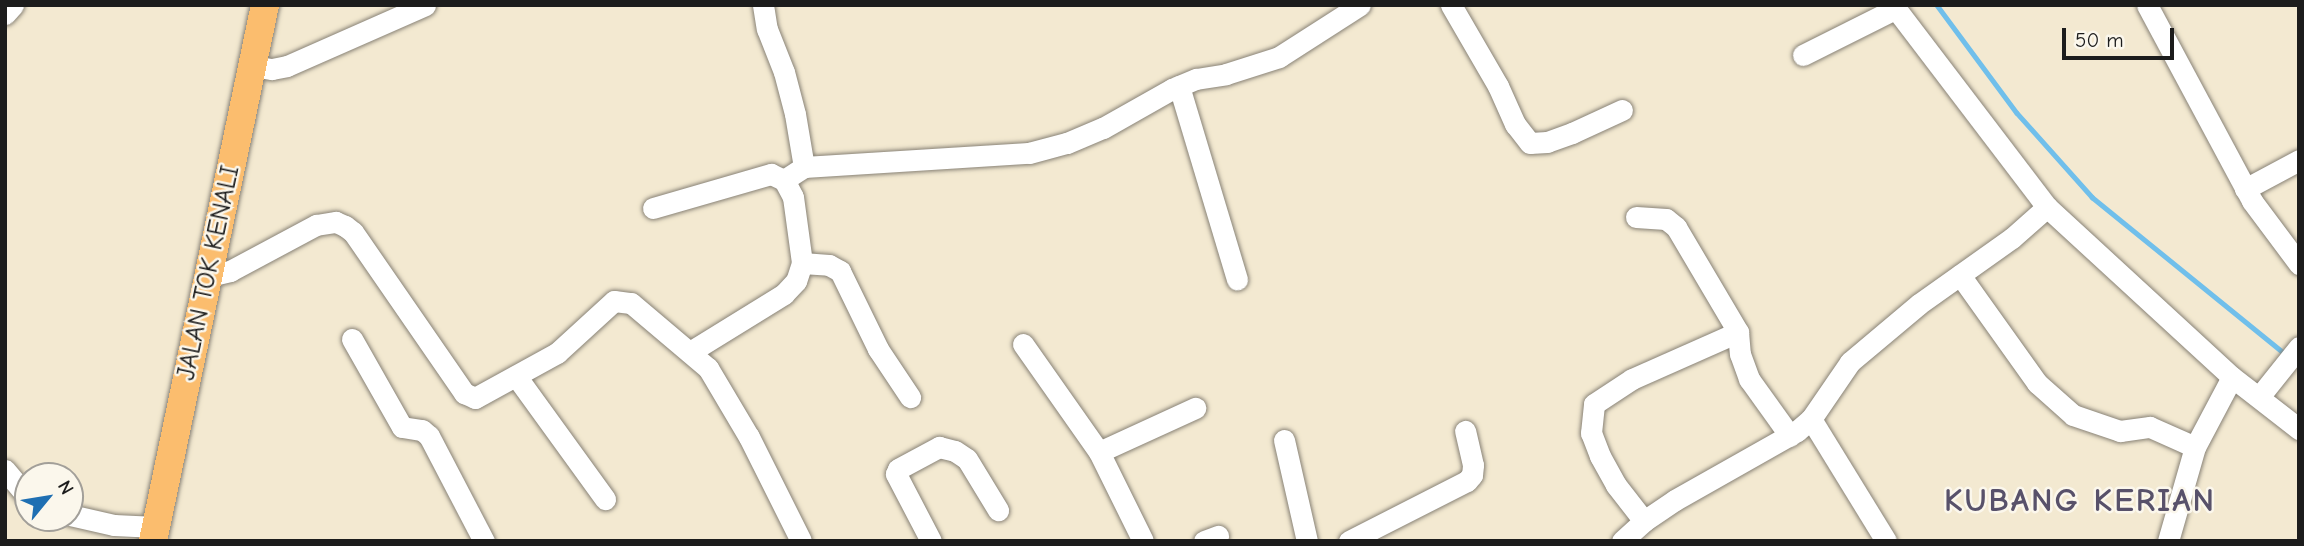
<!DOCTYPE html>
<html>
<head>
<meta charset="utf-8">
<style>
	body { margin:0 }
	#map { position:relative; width:2304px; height:546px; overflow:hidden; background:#f3e9d1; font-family:"Comic Neue",sans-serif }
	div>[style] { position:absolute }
	.stream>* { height:4.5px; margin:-2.25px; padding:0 2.25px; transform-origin:2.25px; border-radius:2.25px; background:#70bfeb }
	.roads { filter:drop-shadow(0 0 2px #888276) drop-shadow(0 0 2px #888276) }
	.minor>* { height:21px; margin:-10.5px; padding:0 10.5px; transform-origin:10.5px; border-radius:10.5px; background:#fff }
	.major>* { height:28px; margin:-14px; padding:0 14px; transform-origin:14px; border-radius:14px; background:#fbbd6e }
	span { translate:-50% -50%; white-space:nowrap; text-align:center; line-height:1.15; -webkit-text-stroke:5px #fbf7ec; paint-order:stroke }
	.street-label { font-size:26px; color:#1c1c1c }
	.district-label { font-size:33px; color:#58516a; font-weight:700; letter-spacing:2px }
	.frame { position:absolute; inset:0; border:7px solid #1c1c1c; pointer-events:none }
	.north { position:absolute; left:14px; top:462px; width:70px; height:70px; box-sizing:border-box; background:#fbf7ec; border:2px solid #a29f99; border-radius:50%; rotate:60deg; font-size:19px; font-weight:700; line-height:28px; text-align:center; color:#1c1c1c }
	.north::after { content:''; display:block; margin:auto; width:24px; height:32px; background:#1f6fb2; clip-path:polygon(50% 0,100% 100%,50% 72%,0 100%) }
	.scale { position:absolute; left:2062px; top:28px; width:112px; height:32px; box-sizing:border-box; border:4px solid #1c1c1c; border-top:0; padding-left:9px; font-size:21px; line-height:24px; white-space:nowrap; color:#1c1c1c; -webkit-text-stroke:5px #fbf7ec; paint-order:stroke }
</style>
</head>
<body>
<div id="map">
	<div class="stream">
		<div style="left:1937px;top:5px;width:134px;rotate:53.5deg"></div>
		<div style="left:2017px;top:113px;width:113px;rotate:48.2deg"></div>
		<div style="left:2092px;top:197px;width:249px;rotate:39.1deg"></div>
	</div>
	<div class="roads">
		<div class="minor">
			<div style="left:763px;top:5px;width:24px;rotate:81deg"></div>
			<div style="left:767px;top:29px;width:46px;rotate:68.4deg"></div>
			<div style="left:784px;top:72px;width:43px;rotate:75.3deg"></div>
			<div style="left:795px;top:114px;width:54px;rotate:80.4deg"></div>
			<div style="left:1451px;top:5px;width:94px;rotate:59.9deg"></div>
			<div style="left:1498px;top:86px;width:42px;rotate:65.9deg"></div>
			<div style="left:1515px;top:124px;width:24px;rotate:52deg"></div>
			<div style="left:1530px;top:143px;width:17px;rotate:-3deg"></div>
			<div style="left:1547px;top:142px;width:27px;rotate:-20deg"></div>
			<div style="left:1572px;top:133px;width:55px;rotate:-24.7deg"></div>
			<div style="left:1893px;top:5px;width:254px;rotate:52.7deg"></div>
			<div style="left:2047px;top:207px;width:251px;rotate:42.6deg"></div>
			<div style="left:2232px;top:377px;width:85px;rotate:37.8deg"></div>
			<div style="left:2147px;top:5px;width:222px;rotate:61.8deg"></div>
			<div style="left:2252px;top:201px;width:79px;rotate:53.3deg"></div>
			<div style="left:5px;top:14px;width:12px;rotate:-48deg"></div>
			<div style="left:1803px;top:55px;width:103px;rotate:-26.6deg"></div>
			<div style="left:252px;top:66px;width:20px;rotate:9deg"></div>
			<div style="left:272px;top:69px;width:15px;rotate:-11deg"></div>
			<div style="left:287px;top:66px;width:151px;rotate:-23.8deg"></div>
			<div style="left:1179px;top:86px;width:202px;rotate:73.3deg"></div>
			<div style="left:784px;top:180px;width:24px;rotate:-33deg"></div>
			<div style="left:804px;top:167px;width:225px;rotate:-3.6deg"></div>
			<div style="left:1029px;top:153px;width:39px;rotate:-15deg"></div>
			<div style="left:1067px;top:143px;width:39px;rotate:-23deg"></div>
			<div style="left:1103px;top:128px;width:79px;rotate:-29.5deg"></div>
			<div style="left:1172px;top:89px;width:26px;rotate:-23deg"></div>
			<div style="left:1196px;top:79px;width:30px;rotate:-9deg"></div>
			<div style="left:1226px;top:74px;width:56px;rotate:-17.8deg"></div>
			<div style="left:1279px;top:57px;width:96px;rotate:-32.7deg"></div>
			<div style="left:2245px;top:189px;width:61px;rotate:-28.2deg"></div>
			<div style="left:653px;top:208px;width:123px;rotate:-16.1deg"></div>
			<div style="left:771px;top:174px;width:14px;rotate:25deg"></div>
			<div style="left:784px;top:180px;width:19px;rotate:62deg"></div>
			<div style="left:793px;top:197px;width:67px;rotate:82.2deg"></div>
			<div style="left:802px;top:263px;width:19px;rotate:108deg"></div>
			<div style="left:796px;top:281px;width:18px;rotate:133deg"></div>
			<div style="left:784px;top:294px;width:110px;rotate:148.3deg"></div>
			<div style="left:1636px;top:217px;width:30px;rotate:4deg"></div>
			<div style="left:1666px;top:219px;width:13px;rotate:39deg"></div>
			<div style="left:1676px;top:227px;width:122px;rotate:59.4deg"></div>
			<div style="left:1738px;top:332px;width:22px;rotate:85deg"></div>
			<div style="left:1740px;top:354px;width:27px;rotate:70deg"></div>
			<div style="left:1749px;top:379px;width:70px;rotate:54.3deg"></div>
			<div style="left:802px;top:263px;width:27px;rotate:4deg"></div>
			<div style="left:829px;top:265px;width:13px;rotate:29deg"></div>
			<div style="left:840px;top:271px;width:87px;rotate:64deg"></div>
			<div style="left:878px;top:349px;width:58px;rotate:56.3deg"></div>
			<div style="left:1960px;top:275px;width:133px;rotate:54.5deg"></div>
			<div style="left:2037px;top:383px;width:48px;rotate:41.6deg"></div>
			<div style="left:2073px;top:415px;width:50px;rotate:18.8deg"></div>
			<div style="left:2120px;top:431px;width:30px;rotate:-8deg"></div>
			<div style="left:2150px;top:427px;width:49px;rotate:24deg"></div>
			<div style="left:209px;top:276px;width:22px;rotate:-13deg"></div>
			<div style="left:230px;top:271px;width:98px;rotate:-28.1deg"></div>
			<div style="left:316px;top:225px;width:20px;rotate:-9deg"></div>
			<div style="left:336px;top:222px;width:10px;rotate:24deg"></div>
			<div style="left:345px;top:226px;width:10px;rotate:37deg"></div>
			<div style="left:353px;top:232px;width:196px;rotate:55.4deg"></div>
			<div style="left:464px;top:393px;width:12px;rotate:24deg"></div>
			<div style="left:475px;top:398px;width:94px;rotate:-28.8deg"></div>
			<div style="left:557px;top:353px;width:77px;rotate:-42.4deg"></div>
			<div style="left:614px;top:301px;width:17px;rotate:7deg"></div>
			<div style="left:631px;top:303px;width:101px;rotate:40.2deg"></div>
			<div style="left:708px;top:368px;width:80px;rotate:59.3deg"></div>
			<div style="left:749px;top:437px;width:116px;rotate:63.4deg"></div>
			<div style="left:352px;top:339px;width:101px;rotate:60.4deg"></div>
			<div style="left:402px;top:427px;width:20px;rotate:9deg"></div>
			<div style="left:422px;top:430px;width:9px;rotate:41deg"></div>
			<div style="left:429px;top:436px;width:119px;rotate:62.4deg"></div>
			<div style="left:1023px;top:344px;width:132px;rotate:54.9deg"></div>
			<div style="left:1099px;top:452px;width:99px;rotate:63.7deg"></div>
			<div style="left:516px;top:376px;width:152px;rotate:54.1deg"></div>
			<div style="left:2259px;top:397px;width:64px;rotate:-51.3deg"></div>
			<div style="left:1811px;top:419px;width:143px;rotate:58.4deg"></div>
			<div style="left:1284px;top:440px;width:104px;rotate:77.2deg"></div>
			<div style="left:1099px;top:452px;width:106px;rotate:-24.6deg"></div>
			<div style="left:5px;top:470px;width:35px;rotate:50deg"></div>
			<div style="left:70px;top:515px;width:45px;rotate:12.8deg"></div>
			<div style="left:114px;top:525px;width:42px;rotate:2.7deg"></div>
			<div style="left:1644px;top:521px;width:46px;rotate:-127.9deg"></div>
			<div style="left:1616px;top:485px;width:33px;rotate:-119deg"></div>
			<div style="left:1600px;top:456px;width:25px;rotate:-111deg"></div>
			<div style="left:1591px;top:433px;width:29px;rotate:-84deg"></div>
			<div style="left:1594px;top:404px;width:45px;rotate:-33.3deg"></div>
			<div style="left:1632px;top:379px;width:116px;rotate:-23.9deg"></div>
			<div style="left:931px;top:541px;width:76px;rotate:-117.6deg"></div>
			<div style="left:896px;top:474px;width:5px;rotate:-68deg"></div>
			<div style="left:898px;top:469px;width:47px;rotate:-28.2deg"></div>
			<div style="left:939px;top:447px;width:16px;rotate:14deg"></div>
			<div style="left:955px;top:451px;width:14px;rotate:34deg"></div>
			<div style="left:967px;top:459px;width:60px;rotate:58.7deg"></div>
			<div style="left:1204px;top:541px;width:15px;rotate:-20deg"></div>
			<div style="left:1349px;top:541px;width:132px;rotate:-27deg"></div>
			<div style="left:1467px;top:481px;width:8px;rotate:-50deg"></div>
			<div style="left:1472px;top:475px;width:10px;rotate:-84deg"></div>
			<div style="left:1473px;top:465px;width:35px;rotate:-103deg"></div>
			<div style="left:1622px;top:541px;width:30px;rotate:-42deg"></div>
			<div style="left:1644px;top:521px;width:37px;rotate:-34deg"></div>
			<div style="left:1675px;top:500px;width:140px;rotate:-29.5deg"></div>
			<div style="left:1797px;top:431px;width:18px;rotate:-41deg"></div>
			<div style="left:1811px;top:419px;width:69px;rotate:-55.6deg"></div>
			<div style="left:1850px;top:362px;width:90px;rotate:-40deg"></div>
			<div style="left:1919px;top:304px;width:114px;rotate:-35.4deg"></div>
			<div style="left:2012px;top:238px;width:47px;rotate:-41.5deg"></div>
			<div style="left:2168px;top:541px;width:98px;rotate:-74deg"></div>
			<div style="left:2195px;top:447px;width:79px;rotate:-62.1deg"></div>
		</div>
		<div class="major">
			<div style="left:153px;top:541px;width:548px;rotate:-78.2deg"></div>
		</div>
	</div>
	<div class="street-label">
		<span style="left:209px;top:273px;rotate:-78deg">JALAN TOK KENALI</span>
	</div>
	<div class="district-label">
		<span style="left:2080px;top:501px">KUBANG KERIAN</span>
	</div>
	<div class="frame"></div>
	<div class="north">N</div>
	<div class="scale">50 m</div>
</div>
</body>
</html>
